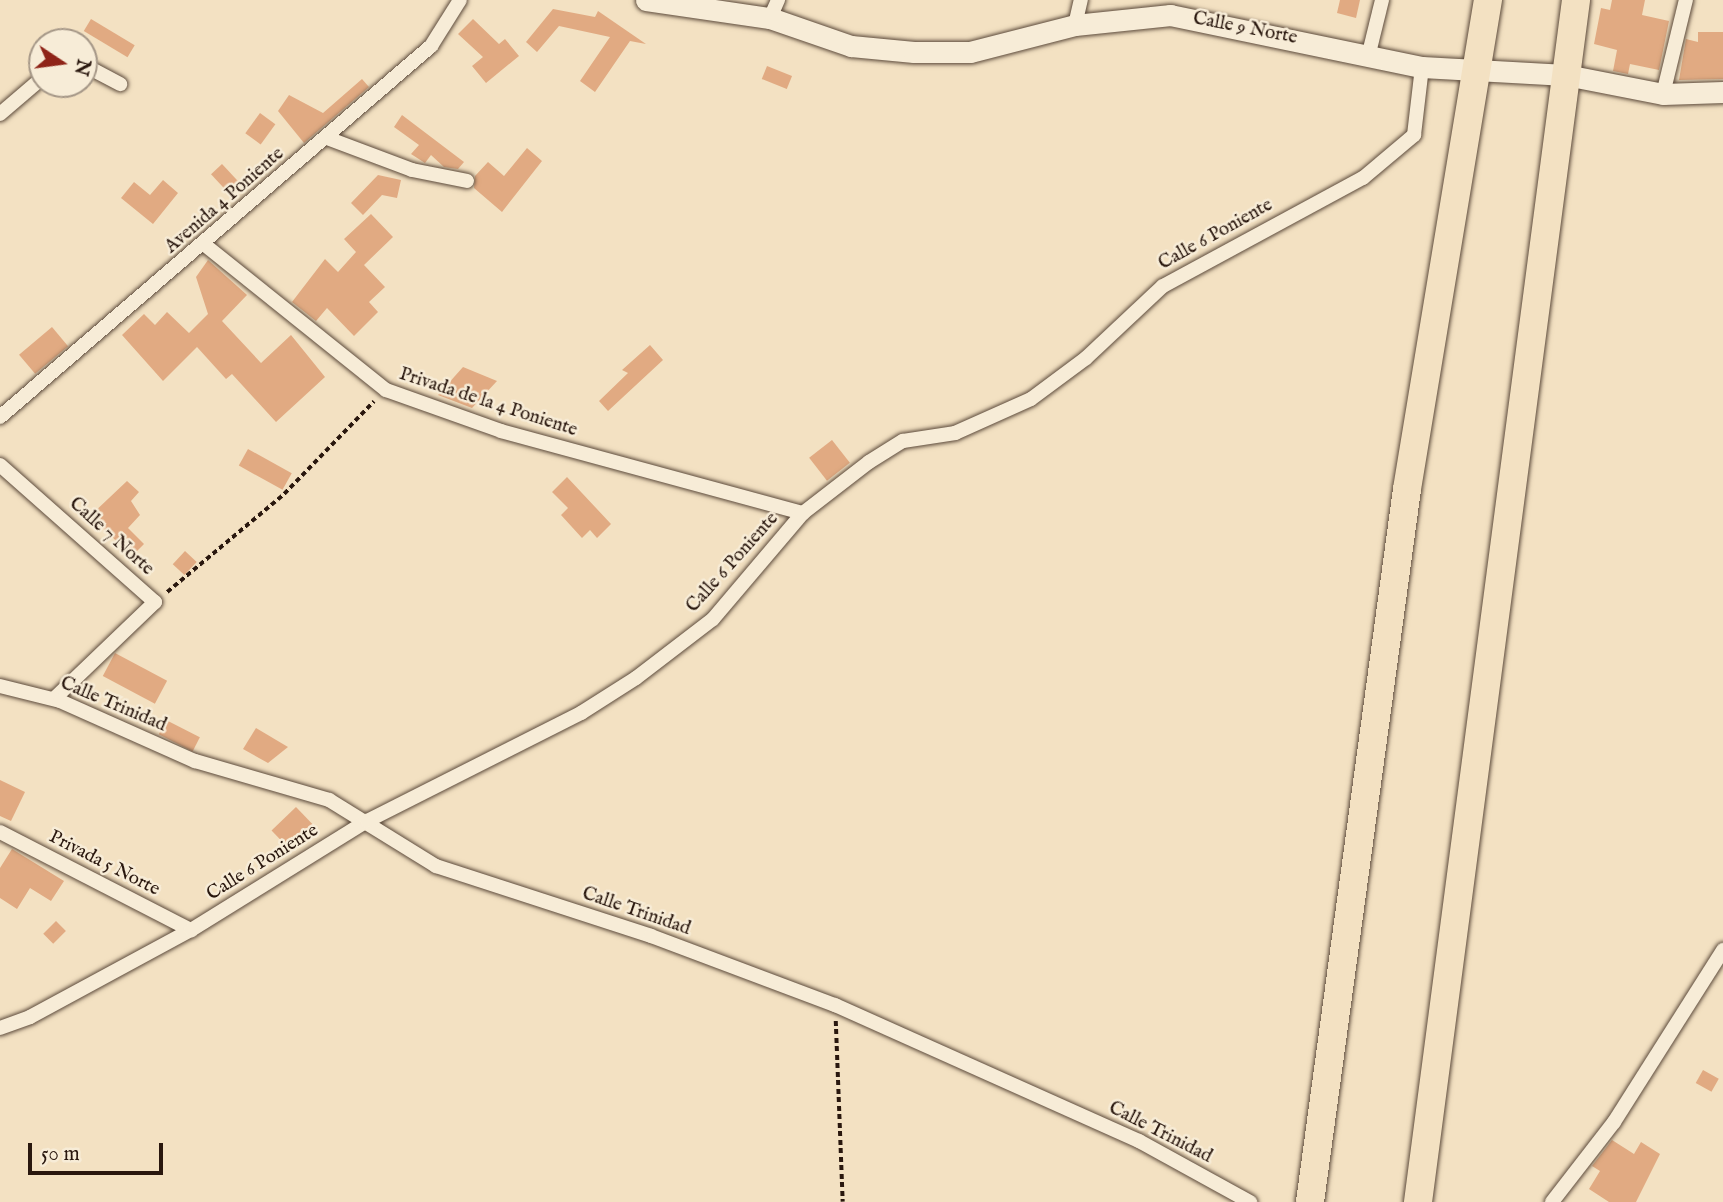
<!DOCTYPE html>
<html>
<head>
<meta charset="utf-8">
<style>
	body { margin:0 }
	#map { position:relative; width:1723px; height:1202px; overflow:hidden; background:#f3e1c2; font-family:"IM FELL English",serif }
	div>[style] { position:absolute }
	.building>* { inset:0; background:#e1aa82; transform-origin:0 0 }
	.path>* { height:3.5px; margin-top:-1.75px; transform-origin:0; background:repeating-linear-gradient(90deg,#29170e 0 5px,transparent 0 8.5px) }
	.roads { filter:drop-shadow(0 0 2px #5c4a3b) drop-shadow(0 0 2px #5c4a3b) }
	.street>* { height:14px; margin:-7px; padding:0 7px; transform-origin:7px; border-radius:7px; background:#f7ecd7 }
	.secondary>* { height:21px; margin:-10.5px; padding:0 10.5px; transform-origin:10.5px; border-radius:10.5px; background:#f7ecd7 }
	.highway>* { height:28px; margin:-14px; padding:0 14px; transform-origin:14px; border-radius:14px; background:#f3e1c2 }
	span { translate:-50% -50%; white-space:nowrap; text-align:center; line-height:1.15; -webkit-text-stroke:5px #f7ecd7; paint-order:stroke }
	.street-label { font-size:19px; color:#29170e }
	.north { position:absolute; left:28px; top:28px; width:70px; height:70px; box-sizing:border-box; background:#f7ecd7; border:2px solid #a59787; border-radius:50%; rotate:103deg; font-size:19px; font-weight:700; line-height:28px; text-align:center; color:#29170e }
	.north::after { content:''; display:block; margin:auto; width:24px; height:32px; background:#8f2418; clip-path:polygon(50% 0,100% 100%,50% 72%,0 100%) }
	.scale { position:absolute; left:28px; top:1143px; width:135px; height:32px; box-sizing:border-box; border:4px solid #29170e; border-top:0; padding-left:9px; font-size:21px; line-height:24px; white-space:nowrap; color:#29170e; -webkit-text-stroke:5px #f7ecd7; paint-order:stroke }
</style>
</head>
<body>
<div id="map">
	<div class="building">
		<div style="clip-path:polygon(1340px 0,1360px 0,1356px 18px,1337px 13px)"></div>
		<div style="clip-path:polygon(1612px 0,1645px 0,1642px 15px,1669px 21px,1659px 70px,1630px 64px,1628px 74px,1613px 71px,1617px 50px,1594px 44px,1601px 8px,1610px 10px)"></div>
		<div style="clip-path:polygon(553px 9px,595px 17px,598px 11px,646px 44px,630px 41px,595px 92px,580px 81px,610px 37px,559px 26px,537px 52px,526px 42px)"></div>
		<div style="left:91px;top:19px;width:51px;height:14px;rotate:31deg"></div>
		<div style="clip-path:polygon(473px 19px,499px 44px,505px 39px,519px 56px,486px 83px,472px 66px,483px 57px,458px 34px)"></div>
		<div style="clip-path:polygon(1698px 32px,1723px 32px,1723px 79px,1679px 80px,1686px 39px,1698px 42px)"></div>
		<div style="left:767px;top:66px;width:27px;height:14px;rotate:22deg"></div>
		<div style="clip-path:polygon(362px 79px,369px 87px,304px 143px,278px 111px,289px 95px,323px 113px)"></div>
		<div style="left:260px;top:113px;width:19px;height:25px;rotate:36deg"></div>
		<div style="clip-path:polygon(402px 115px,464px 162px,458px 169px,444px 167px,431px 155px,425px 163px,411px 154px,419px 145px,394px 127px)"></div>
		<div style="clip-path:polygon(527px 148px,542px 161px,502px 212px,474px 188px,475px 176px,488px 162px,504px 176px)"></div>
		<div style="left:222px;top:164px;width:25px;height:15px;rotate:47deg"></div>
		<div style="clip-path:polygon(378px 175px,401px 180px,397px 198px,382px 195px,363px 215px,351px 203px)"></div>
		<div style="clip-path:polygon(163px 180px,178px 193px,153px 224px,121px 198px,134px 182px,150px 195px)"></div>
		<div style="clip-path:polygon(371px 214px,393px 237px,364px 265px,385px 287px,369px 302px,378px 312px,354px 336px,327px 308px,316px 321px,292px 302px,325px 259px,338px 272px,356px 252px,344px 239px)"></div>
		<div style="clip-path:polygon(208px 260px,247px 295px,222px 321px,261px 363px,291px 335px,325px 377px,276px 422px,232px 374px,226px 379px,197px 347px,163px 381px,122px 335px,144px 314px,155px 325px,167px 312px,189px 333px,208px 314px,196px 277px)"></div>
		<div style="left:52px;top:327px;width:25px;height:43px;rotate:50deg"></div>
		<div style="clip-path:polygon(650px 345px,663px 360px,608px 411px,599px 401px,628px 373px,622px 370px)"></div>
		<div style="clip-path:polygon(463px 367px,497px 381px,472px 408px,438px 395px)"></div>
		<div style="left:832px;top:440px;width:29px;height:29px;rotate:52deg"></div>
		<div style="left:248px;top:449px;width:50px;height:19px;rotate:29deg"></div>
		<div style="clip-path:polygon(567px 477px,611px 524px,597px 538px,590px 530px,582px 538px,561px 515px,568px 508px,552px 492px)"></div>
		<div style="clip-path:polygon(127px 481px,139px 492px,131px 501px,140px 515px,128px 528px,144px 544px,132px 556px,90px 516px)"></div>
		<div style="left:185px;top:551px;width:16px;height:18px;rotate:43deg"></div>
		<div style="left:115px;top:653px;width:59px;height:26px;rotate:28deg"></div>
		<div style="left:166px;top:720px;width:38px;height:16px;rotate:27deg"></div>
		<div style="clip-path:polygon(256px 728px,288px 747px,268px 763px,243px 749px)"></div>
		<div style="clip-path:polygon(0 780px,25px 792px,11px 821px,0 816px)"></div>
		<div style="left:296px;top:807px;width:28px;height:34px;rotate:46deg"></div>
		<div style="clip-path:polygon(12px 849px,64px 881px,51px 901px,30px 888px,17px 909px,0 898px,0 868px)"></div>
		<div style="left:56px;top:921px;width:14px;height:18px;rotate:45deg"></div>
		<div style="left:1703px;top:1070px;width:18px;height:15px;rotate:29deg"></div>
		<div style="clip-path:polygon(1612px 1140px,1634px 1154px,1641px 1142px,1660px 1154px,1636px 1202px,1609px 1202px,1589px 1189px,1600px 1171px,1592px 1166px)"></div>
	</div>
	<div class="path">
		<div style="left:167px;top:592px;width:153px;rotate:-39.9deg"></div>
		<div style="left:284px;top:494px;width:129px;rotate:-45.9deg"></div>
		<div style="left:836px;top:1021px;width:181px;rotate:87.8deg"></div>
	</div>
	<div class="roads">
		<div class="street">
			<div style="left:770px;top:18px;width:20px;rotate:-66deg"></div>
			<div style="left:1075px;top:25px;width:26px;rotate:-77deg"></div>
			<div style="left:1369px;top:53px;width:55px;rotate:-76.2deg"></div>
			<div style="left:84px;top:65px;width:41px;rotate:27.8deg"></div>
			<div style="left:1663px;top:94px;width:97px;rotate:-76.3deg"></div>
			<div style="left:0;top:114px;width:55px;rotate:-40.6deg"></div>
			<div style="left:327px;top:138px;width:91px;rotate:20.6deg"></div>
			<div style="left:412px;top:170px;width:56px;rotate:11.3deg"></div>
			<div style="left:205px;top:245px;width:232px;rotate:38.7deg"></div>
			<div style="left:386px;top:390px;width:122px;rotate:19.6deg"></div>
			<div style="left:501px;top:431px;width:313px;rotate:15.2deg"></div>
			<div style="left:0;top:417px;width:569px;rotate:-40.72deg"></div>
			<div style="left:431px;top:46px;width:54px;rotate:-57.8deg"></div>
			<div style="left:0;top:465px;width:207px;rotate:41.5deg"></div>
			<div style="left:155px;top:602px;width:140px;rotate:136.2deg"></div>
			<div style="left:0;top:686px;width:62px;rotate:14deg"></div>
			<div style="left:60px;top:701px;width:148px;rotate:24deg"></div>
			<div style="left:195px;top:761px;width:140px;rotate:16.2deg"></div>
			<div style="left:329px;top:800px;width:126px;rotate:31.7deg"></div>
			<div style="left:436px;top:866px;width:226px;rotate:18deg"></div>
			<div style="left:651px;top:936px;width:197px;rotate:20.6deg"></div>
			<div style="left:835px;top:1005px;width:333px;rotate:24.1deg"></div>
			<div style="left:1139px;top:1141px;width:127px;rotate:28.8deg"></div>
			<div style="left:0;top:832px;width:215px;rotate:27.2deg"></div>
			<div style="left:0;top:1028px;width:32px;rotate:-20deg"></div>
			<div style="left:30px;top:1017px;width:183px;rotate:-28.4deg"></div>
			<div style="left:191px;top:930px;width:207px;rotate:-31.8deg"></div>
			<div style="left:367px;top:821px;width:240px;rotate:-26.8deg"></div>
			<div style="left:581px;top:713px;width:65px;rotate:-32.5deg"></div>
			<div style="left:636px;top:678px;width:97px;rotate:-37.5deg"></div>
			<div style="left:713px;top:619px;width:139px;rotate:-49.7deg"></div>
			<div style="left:803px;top:513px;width:83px;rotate:-37.7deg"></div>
			<div style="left:869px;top:462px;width:40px;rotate:-32deg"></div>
			<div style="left:903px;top:441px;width:53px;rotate:-8.7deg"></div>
			<div style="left:955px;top:433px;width:83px;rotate:-24.1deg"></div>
			<div style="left:1031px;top:399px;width:69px;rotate:-36.7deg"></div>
			<div style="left:1086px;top:358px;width:105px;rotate:-43.1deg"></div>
			<div style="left:1163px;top:286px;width:227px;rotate:-28.4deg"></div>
			<div style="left:1363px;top:178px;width:67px;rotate:-40.1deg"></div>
			<div style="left:1414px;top:135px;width:68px;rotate:-83.3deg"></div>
			<div style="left:1552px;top:1202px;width:101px;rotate:-52.2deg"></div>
			<div style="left:1614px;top:1122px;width:204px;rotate:-57.6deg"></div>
		</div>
		<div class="secondary">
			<div style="left:646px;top:0;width:125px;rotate:8.3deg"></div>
			<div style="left:770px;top:18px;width:86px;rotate:19.1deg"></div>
			<div style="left:851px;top:46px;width:63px;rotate:5.4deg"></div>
			<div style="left:914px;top:52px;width:56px"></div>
			<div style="left:970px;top:52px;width:108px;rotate:-14.4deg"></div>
			<div style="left:1075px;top:25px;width:96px;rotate:-6deg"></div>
			<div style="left:1170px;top:15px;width:257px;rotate:11.7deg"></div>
			<div style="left:1422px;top:67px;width:144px;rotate:3.2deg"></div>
			<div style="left:1566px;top:75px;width:99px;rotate:11.1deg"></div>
			<div style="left:1663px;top:94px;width:60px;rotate:-1.9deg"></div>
		</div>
		<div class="highway">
			<div style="left:1310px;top:1202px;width:720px;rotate:-82.25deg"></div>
			<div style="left:1407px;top:489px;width:496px;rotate:-80.6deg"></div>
			<div style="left:1418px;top:1202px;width:1212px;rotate:-82.51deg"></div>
		</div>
	</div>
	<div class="street-label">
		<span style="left:1245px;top:29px;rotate:11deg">Calle 9 Norte</span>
		<span style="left:225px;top:201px;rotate:-41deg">Avenida 4 Poniente</span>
		<span style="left:1216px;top:235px;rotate:-29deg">Calle 6 Poniente</span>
		<span style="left:488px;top:403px;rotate:18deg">Privada de la 4 Poniente</span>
		<span style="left:111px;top:537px;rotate:42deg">Calle 7 Norte</span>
		<span style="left:733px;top:563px;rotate:-48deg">Calle 6 Poniente</span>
		<span style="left:113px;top:705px;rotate:23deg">Calle Trinidad</span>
		<span style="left:263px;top:863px;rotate:-32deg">Calle 6 Poniente</span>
		<span style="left:104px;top:864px;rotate:27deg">Privada 5 Norte</span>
		<span style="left:636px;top:912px;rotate:19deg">Calle Trinidad</span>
		<span style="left:1160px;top:1133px;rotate:27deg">Calle Trinidad</span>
	</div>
	<div class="north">N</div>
	<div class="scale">50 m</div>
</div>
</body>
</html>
